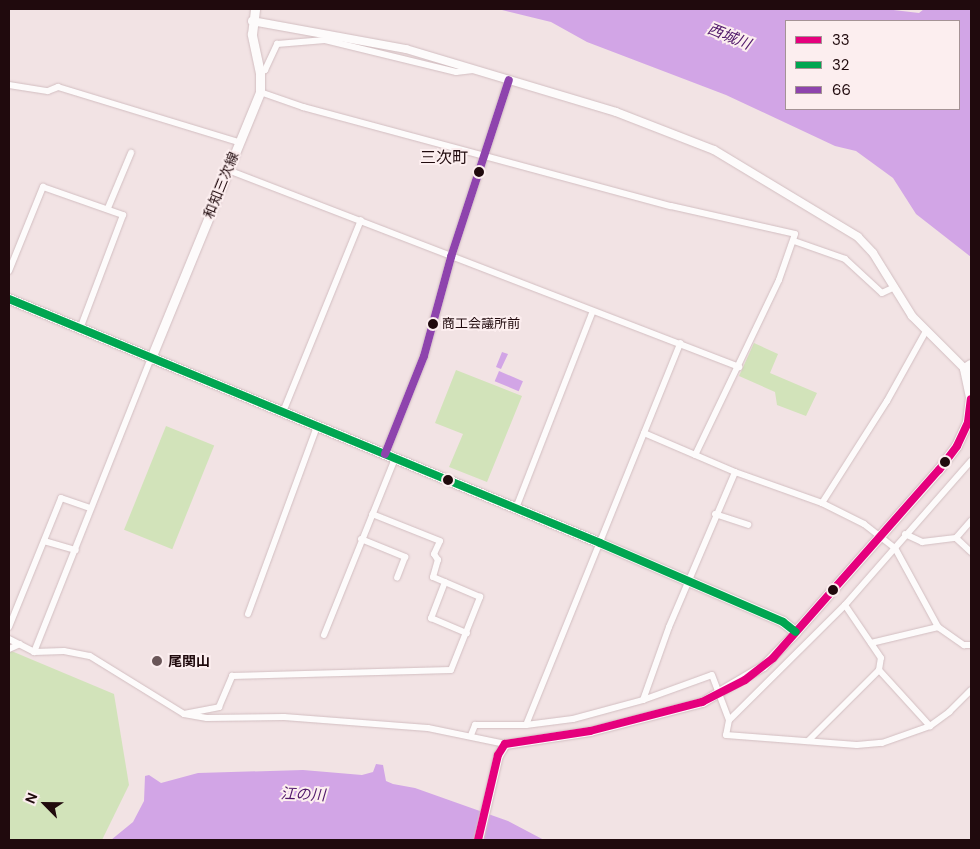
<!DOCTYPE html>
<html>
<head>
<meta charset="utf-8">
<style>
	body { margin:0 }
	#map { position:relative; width:980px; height:849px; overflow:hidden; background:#f2e3e4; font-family:"DM Sans","Noto Sans JP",sans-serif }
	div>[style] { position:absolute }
	.green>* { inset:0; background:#d2e3ba; transform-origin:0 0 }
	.water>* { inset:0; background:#d2a5e6; transform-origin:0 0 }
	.roads { filter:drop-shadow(0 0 1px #d2bec1) drop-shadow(0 0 1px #d2bec1) }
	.minor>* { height:6px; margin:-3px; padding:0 3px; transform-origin:3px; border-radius:3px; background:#fdfbfb }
	.tertiary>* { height:8px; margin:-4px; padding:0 4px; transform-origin:4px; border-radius:4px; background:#fdfbfb }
	.secondary>* { height:9px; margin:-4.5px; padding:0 4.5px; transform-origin:4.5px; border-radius:4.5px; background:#fdfbfb }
	.trunk>* { height:10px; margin:-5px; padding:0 5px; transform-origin:5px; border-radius:5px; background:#fdfbfb }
	.bus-1>* { height:8px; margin:-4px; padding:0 4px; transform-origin:4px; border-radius:4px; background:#e5007d }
	.bus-2>* { height:8px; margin:-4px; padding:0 4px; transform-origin:4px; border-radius:4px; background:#00a651 }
	.bus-3>* { height:8px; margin:-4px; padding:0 4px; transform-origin:4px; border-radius:4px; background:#8e44ad }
	.dots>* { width:14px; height:14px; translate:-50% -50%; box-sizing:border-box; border:2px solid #fceeef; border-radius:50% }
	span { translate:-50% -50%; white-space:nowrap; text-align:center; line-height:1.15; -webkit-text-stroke:4px #fceeef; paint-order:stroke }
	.bus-label { font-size:13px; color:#200a0d }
	.left { translate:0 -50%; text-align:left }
	.street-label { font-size:14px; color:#200a0d }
	.poi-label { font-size:14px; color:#200a0d; font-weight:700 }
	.water-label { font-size:15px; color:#4f1669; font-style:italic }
	.quarter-label { font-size:16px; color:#200a0d }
	.frame { position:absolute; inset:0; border:10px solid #200a0d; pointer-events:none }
	.legend { position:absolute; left:785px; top:20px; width:175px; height:90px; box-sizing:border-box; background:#fceeef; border:1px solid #a49395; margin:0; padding:6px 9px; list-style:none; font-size:15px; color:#200a0d }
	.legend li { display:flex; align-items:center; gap:10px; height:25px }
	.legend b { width:25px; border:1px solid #a49395 }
	.north { position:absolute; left:20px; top:779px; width:50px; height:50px; -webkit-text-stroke:4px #fceeef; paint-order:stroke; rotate:293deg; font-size:14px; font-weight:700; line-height:20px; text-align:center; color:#200a0d }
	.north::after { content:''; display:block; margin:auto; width:18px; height:22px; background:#200a0d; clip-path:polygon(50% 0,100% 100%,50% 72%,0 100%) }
</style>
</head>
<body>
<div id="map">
	<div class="green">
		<div style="clip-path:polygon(754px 343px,778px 354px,770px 373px,817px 393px,806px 416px,777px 405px,775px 392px,739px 376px)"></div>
		<div style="clip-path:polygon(456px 370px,522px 396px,487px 482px,449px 467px,463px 434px,435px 423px)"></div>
		<div style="left:166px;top:426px;width:52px;height:112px;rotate:22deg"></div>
		<div style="clip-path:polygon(9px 650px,114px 694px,129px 785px,102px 840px,9px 840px)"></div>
	</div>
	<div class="water">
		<div style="clip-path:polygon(evenodd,498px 9px,885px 9px,919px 13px,924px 9px,971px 9px,971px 257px,916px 214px,893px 178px,856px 151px,835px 146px,726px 95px,587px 42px,551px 22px,498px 9px,786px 21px,959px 21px,959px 109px,786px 109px,786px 21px)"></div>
		<div style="clip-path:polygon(502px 352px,508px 354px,501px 369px,496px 367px)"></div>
		<div style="left:499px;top:371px;width:26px;height:11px;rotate:23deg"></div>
		<div style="clip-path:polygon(376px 764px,383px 765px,386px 781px,393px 784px,415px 788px,508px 821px,544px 840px,111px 840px,133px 822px,144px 801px,145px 776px,149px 775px,161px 783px,198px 773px,303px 770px,362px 775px,373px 772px)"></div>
	</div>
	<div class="roads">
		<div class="minor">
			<div style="left:260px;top:73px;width:6px;rotate:-31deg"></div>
			<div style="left:265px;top:70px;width:29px;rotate:-65deg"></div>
			<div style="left:277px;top:44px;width:48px;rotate:-4.8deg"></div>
			<div style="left:325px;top:40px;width:135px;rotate:13.7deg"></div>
			<div style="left:456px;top:72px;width:17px;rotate:-7deg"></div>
			<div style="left:9px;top:85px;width:39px;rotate:9deg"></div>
			<div style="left:48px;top:91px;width:11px;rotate:-22deg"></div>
			<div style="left:58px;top:87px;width:188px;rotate:17deg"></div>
			<div style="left:260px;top:92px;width:46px;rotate:19.2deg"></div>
			<div style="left:303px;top:107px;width:381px;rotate:15.1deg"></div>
			<div style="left:671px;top:206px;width:127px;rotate:12.7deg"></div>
			<div style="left:795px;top:234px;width:49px;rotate:109.2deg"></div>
			<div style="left:779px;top:280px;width:194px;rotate:115.6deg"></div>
			<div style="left:228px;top:170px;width:548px;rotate:21.08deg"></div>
			<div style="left:108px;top:208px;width:60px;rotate:-67.3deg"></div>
			<div style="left:794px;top:241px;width:54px;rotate:19.4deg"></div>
			<div style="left:845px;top:259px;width:50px;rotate:42.6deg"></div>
			<div style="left:882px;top:293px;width:14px;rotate:-25deg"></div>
			<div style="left:9px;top:271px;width:91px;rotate:-68deg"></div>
			<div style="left:43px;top:187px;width:85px;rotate:19.3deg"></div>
			<div style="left:123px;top:215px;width:119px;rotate:110.7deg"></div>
			<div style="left:283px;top:412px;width:207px;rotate:-67.9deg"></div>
			<div style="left:644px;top:433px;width:99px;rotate:23.2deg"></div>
			<div style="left:735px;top:472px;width:92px;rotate:19.6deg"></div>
			<div style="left:822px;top:503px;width:47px;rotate:26.6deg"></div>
			<div style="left:864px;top:524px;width:39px;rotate:38deg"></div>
			<div style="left:895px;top:548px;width:90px;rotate:61.4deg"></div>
			<div style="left:938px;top:627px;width:32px;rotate:35deg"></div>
			<div style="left:964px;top:645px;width:7px"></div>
			<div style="left:971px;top:461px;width:191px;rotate:131.2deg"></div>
			<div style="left:845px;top:605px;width:163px;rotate:135.2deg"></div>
			<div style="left:729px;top:720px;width:15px;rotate:101deg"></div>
			<div style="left:726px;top:735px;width:131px;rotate:4.4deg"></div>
			<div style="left:857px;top:745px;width:25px;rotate:-5deg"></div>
			<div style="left:882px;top:743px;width:51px;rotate:-19.5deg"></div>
			<div style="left:930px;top:726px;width:24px;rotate:-36deg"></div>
			<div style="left:949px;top:712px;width:31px;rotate:-45deg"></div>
			<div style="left:822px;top:503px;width:121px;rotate:-57.5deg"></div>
			<div style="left:887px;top:401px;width:80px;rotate:-60.9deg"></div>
			<div style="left:516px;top:508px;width:209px;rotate:-68.7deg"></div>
			<div style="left:715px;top:514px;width:35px;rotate:18deg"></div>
			<div style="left:905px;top:534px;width:19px;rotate:25deg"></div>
			<div style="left:922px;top:542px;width:34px;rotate:-7deg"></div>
			<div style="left:956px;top:538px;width:23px;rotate:-49deg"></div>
			<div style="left:956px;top:538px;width:21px;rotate:43deg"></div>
			<div style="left:361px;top:539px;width:48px;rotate:22.2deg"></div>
			<div style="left:405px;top:557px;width:22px;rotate:111deg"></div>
			<div style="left:44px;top:541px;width:33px;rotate:16deg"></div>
			<div style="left:445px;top:582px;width:39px;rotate:111deg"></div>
			<div style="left:431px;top:618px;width:39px;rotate:23deg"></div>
			<div style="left:248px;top:614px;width:200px;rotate:-69.8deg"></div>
			<div style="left:9px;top:627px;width:139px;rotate:-68deg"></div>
			<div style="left:61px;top:498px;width:31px;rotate:19deg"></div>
			<div style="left:324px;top:635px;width:191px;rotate:-68.1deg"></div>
			<div style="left:9px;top:639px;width:28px;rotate:27deg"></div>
			<div style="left:34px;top:652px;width:30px;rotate:-2deg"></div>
			<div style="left:64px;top:651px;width:26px;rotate:11deg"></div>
			<div style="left:90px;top:656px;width:110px;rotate:31.7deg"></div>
			<div style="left:184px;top:714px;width:23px;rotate:10deg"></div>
			<div style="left:207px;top:718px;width:77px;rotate:-0.7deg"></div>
			<div style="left:284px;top:717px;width:144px;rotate:4.4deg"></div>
			<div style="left:428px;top:728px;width:79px;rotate:11.7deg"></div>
			<div style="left:871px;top:643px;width:69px;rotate:-13.4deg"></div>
			<div style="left:9px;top:649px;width:12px;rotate:-24deg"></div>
			<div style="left:34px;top:652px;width:316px;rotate:-68.3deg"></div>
			<div style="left:879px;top:670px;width:76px;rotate:47.7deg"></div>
			<div style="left:643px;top:700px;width:77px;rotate:-70.4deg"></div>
			<div style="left:669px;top:627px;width:168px;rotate:-66.9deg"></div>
			<div style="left:184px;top:714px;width:36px;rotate:-11deg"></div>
			<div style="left:219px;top:707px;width:34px;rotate:-67deg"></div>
			<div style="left:232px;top:676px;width:219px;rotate:-1.6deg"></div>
			<div style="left:451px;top:670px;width:79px;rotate:-68.3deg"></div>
			<div style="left:480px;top:597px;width:51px;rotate:-156.9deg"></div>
			<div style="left:433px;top:577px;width:18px;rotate:-74deg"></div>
			<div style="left:438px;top:560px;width:7px;rotate:-124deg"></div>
			<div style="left:434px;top:554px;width:14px;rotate:-65deg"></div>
			<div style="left:440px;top:541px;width:73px;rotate:-158.3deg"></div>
			<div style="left:526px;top:725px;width:412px;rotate:-68deg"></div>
			<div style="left:471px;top:735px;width:11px;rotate:-68deg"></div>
			<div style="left:475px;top:725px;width:51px"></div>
			<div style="left:526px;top:725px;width:47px;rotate:-7.3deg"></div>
			<div style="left:573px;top:719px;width:73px;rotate:-15.2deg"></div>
			<div style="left:643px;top:700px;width:73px;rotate:-19.9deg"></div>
			<div style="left:712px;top:675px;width:48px;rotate:69.3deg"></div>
			<div style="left:808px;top:741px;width:100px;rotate:-45deg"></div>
			<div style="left:879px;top:670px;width:12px;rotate:-81deg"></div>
			<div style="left:881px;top:658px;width:64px;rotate:-124.2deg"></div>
		</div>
		<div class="tertiary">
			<div style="left:252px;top:21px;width:157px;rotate:10.3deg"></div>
			<div style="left:406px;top:49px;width:219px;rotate:16.7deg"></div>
			<div style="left:616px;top:112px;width:105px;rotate:21.2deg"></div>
			<div style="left:714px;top:150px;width:168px;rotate:31.1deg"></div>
			<div style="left:858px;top:237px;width:22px;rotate:47deg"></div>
			<div style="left:873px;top:253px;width:74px;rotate:58.2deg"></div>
			<div style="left:912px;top:316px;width:75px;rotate:45deg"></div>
			<div style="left:385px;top:454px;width:105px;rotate:-68.3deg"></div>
			<div style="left:424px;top:356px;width:103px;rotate:-74.7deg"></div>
			<div style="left:451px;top:257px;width:186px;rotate:-71.9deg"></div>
		</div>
		<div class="secondary">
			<div style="left:151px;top:358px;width:287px;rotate:-67.7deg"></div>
			<div style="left:260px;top:92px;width:19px;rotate:-90deg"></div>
			<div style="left:260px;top:73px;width:40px;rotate:-102deg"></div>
			<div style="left:252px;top:34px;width:25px;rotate:-83deg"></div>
			<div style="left:478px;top:840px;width:87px;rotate:-76.8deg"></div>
			<div style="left:498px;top:755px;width:13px;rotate:-58deg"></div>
			<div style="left:505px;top:744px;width:86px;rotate:-8.7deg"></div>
			<div style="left:590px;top:731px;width:116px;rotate:-14.5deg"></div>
			<div style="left:702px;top:702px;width:71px;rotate:-30.5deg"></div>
			<div style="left:763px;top:666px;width:47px;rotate:-45.9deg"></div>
		</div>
		<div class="trunk">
			<div style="left:9px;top:299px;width:639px;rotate:22.43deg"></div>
			<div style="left:600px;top:543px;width:199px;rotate:23.3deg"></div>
			<div style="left:783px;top:622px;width:16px;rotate:38deg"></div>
			<div style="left:796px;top:632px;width:216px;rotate:-48.6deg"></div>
			<div style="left:939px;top:470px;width:30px;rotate:-53deg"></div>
			<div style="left:957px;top:446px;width:26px;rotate:-65deg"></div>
			<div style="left:968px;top:422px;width:23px;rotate:-83deg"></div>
			<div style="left:971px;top:365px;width:7px;rotate:146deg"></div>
			<div style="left:965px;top:369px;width:30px;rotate:78deg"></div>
		</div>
	</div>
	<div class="bus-1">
		<div style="left:478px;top:840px;width:87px;rotate:-76.8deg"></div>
		<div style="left:498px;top:755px;width:13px;rotate:-58deg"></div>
		<div style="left:505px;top:744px;width:86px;rotate:-8.7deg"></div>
		<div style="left:590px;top:731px;width:116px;rotate:-14.5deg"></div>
		<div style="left:702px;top:702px;width:48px;rotate:-27.1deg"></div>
		<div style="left:745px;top:680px;width:36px;rotate:-38deg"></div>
		<div style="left:773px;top:658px;width:251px;rotate:-48.6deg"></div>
		<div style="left:939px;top:470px;width:30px;rotate:-53deg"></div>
		<div style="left:957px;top:446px;width:26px;rotate:-65deg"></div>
		<div style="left:968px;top:422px;width:23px;rotate:-83deg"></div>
	</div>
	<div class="bus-2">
		<div style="left:9px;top:299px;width:639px;rotate:22.43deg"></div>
		<div style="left:600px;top:543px;width:199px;rotate:23.3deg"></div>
		<div style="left:783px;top:622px;width:16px;rotate:38deg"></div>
	</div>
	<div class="bus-3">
		<div style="left:385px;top:454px;width:105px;rotate:-68.3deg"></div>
		<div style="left:424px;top:356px;width:103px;rotate:-74.7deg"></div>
		<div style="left:451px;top:257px;width:186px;rotate:-71.9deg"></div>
	</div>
	<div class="dots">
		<div style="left:479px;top:172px;background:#200a0d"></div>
		<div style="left:433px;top:324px;background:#200a0d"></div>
		<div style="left:945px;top:462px;background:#200a0d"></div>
		<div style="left:448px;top:480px;background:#200a0d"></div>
		<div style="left:833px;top:590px;background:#200a0d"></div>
		<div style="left:157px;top:661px;background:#6a5658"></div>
	</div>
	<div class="bus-label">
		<span class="left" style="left:442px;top:324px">商工会議所前</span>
	</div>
	<div class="street-label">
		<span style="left:221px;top:185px;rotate:-68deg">和知三次線</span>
	</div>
	<div class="poi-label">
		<span class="left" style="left:168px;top:661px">尾関山</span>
	</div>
	<div class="water-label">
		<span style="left:729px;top:37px;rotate:22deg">西城川</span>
		<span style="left:303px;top:795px;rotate:2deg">江の川</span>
	</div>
	<div class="quarter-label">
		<span style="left:444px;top:158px">三次町</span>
	</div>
	<div class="frame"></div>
	<ul class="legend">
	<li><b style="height:6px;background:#e5007d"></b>33</li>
	<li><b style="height:6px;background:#00a651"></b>32</li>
	<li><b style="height:6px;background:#8e44ad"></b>66</li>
	</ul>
	<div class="north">N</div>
</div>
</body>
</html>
